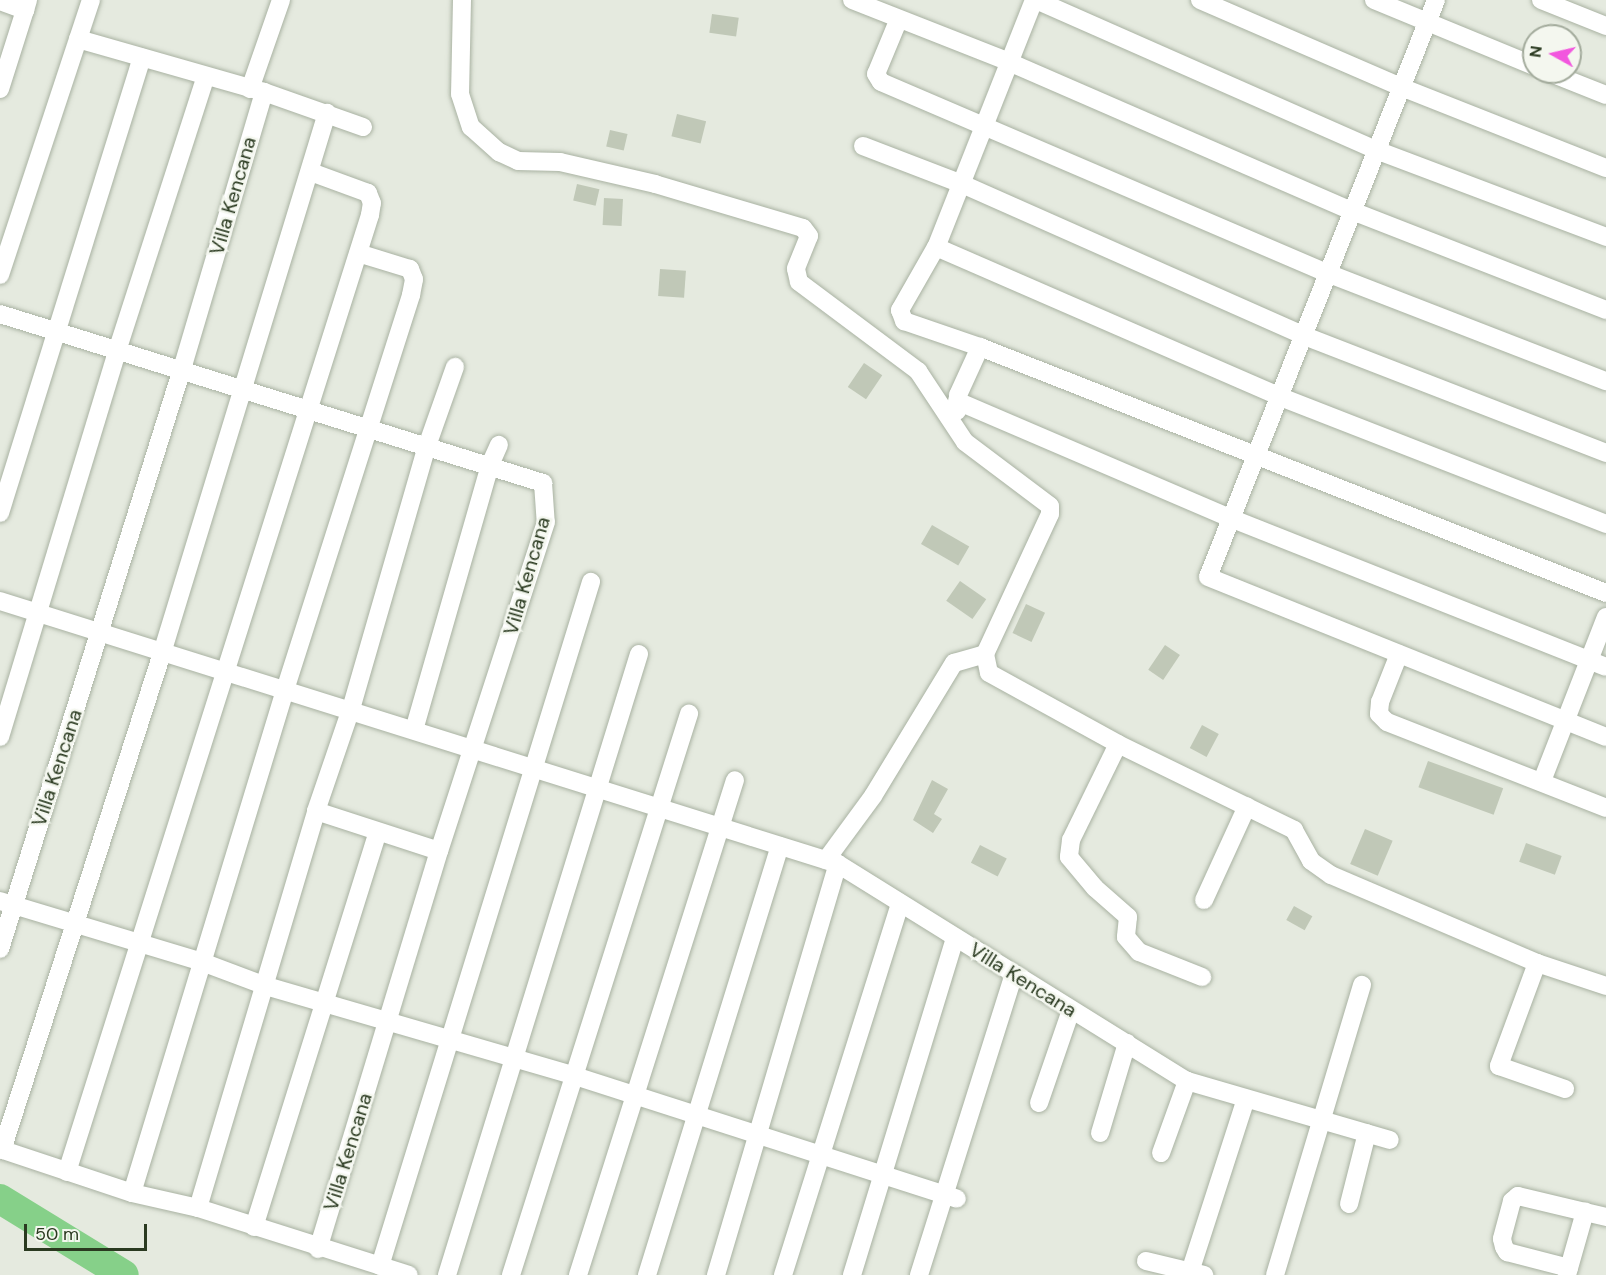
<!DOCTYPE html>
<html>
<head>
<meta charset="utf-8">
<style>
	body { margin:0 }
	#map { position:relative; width:1606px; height:1275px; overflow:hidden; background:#e5eadf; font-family:"DM Sans",sans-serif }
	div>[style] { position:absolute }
	.river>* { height:30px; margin:-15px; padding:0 15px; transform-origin:15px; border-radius:15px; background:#86d089 }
	.building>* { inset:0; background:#c0c8b7; transform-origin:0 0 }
	.roads { filter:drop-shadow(0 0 2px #a9b2a2) drop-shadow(0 0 2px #a9b2a2) }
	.minor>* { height:18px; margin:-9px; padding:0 9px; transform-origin:9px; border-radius:9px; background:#fff }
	span { translate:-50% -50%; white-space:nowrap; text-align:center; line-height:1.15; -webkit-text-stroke:5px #f4f7ef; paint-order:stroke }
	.street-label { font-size:20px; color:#2a3a20 }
	.north { position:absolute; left:1522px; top:24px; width:60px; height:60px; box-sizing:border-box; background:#f4f7ef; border:2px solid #a3ab9c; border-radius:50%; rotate:278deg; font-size:16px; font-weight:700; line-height:24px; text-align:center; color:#2a3a20 }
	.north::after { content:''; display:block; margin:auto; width:21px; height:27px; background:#f256de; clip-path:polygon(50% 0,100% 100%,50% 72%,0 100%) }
	.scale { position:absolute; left:24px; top:1224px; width:123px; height:27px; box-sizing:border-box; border:3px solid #2a3a20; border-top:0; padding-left:8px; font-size:18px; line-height:21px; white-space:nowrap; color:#2a3a20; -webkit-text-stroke:4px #f4f7ef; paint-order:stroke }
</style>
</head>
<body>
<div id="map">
	<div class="river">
		<div style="left:0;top:1199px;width:145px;rotate:31.5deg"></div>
	</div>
	<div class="building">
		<div style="left:712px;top:14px;width:27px;height:19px;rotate:8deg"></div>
		<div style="left:677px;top:114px;width:30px;height:23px;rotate:14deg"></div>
		<div style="left:610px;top:130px;width:18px;height:17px;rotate:13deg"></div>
		<div style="left:577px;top:184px;width:23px;height:17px;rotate:13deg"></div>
		<div style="left:604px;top:198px;width:19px;height:27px;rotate:3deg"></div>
		<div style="left:660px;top:269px;width:26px;height:27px;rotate:4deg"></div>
		<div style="left:864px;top:363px;width:22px;height:29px;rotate:34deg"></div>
		<div style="left:932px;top:525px;width:43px;height:22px;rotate:30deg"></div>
		<div style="left:960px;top:581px;width:32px;height:24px;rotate:35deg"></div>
		<div style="left:1026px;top:604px;width:21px;height:32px;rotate:25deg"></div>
		<div style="left:1165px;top:645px;width:18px;height:30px;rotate:34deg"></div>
		<div style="left:1202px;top:725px;width:19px;height:26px;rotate:28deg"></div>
		<div style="left:1428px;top:761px;width:80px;height:28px;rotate:20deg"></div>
		<div style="clip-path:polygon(932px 780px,948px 789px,934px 814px,942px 819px,933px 833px,913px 820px)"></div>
		<div style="left:1365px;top:829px;width:30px;height:38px;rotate:23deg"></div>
		<div style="left:1526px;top:843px;width:38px;height:20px;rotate:20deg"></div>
		<div style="left:980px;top:845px;width:30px;height:20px;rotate:27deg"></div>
		<div style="left:1294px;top:906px;width:21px;height:16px;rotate:29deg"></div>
	</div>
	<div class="roads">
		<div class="minor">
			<div style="left:462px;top:0;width:94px;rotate:91.2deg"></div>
			<div style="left:460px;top:94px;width:35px;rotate:72deg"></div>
			<div style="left:471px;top:127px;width:38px;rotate:42deg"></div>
			<div style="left:499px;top:152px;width:21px;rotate:25deg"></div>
			<div style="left:518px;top:161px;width:42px;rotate:1.4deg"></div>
			<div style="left:560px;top:162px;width:98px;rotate:13deg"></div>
			<div style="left:655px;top:184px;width:154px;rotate:16.6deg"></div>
			<div style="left:803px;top:228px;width:10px;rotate:53deg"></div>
			<div style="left:809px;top:236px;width:35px;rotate:112deg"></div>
			<div style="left:796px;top:269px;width:13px;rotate:77deg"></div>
			<div style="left:799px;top:282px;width:149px;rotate:36.8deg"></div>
			<div style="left:918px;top:371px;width:85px;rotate:56.5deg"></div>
			<div style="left:965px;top:442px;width:106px;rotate:37deg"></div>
			<div style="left:1050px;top:506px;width:8px;rotate:90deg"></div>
			<div style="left:1050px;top:514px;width:154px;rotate:114.9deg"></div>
			<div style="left:985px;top:654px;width:19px;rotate:78deg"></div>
			<div style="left:989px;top:673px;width:147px;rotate:28.8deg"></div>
			<div style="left:1118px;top:744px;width:196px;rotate:26deg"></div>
			<div style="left:1294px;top:830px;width:35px;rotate:61deg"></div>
			<div style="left:1311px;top:861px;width:24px;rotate:35deg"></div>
			<div style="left:1331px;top:875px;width:224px;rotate:23.1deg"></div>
			<div style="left:1537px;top:963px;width:73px;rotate:18.4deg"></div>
			<div style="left:852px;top:0;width:169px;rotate:21.5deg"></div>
			<div style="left:1009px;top:62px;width:374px;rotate:23.5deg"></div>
			<div style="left:1352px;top:211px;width:273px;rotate:21.3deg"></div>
			<div style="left:1034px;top:0;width:266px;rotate:111.6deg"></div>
			<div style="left:936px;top:247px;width:73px;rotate:119.7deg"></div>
			<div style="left:900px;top:310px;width:12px;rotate:70deg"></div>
			<div style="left:904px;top:321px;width:80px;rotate:18.9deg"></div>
			<div style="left:980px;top:347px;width:673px;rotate:21.45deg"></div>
			<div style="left:1036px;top:0;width:372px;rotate:23.8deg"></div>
			<div style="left:1376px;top:150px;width:246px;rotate:20.7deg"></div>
			<div style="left:1200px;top:0;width:219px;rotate:23.4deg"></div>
			<div style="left:1401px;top:87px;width:220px;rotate:21.6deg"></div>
			<div style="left:1374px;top:0;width:173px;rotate:22.4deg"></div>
			<div style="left:1436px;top:0;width:620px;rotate:111.56deg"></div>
			<div style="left:1208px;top:577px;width:429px;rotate:21.9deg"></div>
			<div style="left:1541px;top:0;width:70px;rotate:21.8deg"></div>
			<div style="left:0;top:1px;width:27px;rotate:20deg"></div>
			<div style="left:25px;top:10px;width:10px;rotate:-73deg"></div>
			<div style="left:898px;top:21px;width:57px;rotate:112.5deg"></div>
			<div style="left:876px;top:74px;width:9px;rotate:58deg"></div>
			<div style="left:881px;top:82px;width:485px;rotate:23.2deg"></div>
			<div style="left:1327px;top:273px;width:299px;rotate:21.2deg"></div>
			<div style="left:78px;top:39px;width:193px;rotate:15.9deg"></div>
			<div style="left:264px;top:92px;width:105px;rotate:19.5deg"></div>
			<div style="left:1548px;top:72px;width:62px;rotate:21.6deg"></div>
			<div style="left:0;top:89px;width:83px;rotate:-72.4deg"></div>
			<div style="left:250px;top:89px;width:94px;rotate:-70.8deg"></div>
			<div style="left:863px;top:146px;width:106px;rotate:21deg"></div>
			<div style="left:962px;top:184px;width:372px;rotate:23.9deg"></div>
			<div style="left:1302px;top:335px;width:326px;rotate:21.2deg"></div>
			<div style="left:936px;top:247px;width:373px;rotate:23.5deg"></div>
			<div style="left:1278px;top:396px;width:352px;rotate:21.3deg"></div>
			<div style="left:0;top:275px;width:290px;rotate:-71.7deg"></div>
			<div style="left:0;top:314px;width:569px;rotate:17.29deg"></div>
			<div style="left:543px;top:483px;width:39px;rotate:86deg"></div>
			<div style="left:546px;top:522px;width:346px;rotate:108deg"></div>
			<div style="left:439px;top:851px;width:416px;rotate:106.9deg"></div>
			<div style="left:957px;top:401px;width:297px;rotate:23.2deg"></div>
			<div style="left:1230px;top:518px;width:404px;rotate:21.6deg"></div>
			<div style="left:957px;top:411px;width:16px;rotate:-86deg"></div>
			<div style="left:958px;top:395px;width:53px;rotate:-65.4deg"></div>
			<div style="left:0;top:513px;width:477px;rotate:-72.7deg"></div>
			<div style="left:0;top:601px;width:878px;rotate:17.42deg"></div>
			<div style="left:838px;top:864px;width:411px;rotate:31.9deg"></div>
			<div style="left:1187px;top:1081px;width:211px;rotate:16.2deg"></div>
			<div style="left:1399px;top:654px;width:52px;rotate:111.6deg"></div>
			<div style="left:1380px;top:702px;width:12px;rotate:95deg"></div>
			<div style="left:1379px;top:714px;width:11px;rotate:45deg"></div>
			<div style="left:1387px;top:722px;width:235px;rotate:21.4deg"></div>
			<div style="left:414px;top:730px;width:276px;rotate:-74deg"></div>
			<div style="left:490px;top:465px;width:22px;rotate:-66deg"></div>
			<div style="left:0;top:737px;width:407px;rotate:-73.1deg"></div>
			<div style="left:118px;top:348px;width:284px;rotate:-72.1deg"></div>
			<div style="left:1118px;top:744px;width:107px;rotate:116.1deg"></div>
			<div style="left:1071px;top:840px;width:17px;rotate:97deg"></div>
			<div style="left:1069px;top:857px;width:40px;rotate:50deg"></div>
			<div style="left:1095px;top:888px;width:44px;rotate:41.3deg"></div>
			<div style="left:1128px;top:917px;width:20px;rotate:96deg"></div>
			<div style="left:1126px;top:937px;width:20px;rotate:49deg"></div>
			<div style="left:1139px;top:952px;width:68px;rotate:21.6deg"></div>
			<div style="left:1542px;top:781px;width:176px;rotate:-68.7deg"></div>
			<div style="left:316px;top:811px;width:129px;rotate:18deg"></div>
			<div style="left:826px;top:860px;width:79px;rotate:-53.7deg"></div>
			<div style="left:873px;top:796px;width:156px;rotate:-58.7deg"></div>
			<div style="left:954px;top:663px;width:32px;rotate:-16deg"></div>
			<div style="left:1204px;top:900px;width:103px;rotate:-65.4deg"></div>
			<div style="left:0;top:901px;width:211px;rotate:16.8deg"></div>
			<div style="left:202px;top:962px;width:68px;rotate:20.6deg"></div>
			<div style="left:266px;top:986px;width:322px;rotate:16.2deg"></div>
			<div style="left:575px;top:1076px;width:401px;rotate:17.8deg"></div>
			<div style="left:0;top:949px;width:608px;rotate:-72.58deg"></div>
			<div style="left:182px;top:369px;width:289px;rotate:-73.5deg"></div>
			<div style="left:1537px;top:963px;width:110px;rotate:110.3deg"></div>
			<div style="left:1499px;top:1066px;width:70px;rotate:19.2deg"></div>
			<div style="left:1039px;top:1103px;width:98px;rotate:-71deg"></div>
			<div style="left:1100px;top:1133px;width:94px;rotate:-73.3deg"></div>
			<div style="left:0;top:1149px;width:139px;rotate:18.4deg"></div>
			<div style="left:132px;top:1193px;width:68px;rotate:12.8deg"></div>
			<div style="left:198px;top:1208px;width:221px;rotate:17.6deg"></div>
			<div style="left:2px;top:1150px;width:522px;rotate:-72.15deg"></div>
			<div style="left:162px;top:653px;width:565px;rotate:-73.01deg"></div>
			<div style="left:1161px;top:1153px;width:77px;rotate:-70.1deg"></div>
			<div style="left:67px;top:1172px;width:1004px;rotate:-72.43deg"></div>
			<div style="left:370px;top:215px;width:12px;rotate:-81deg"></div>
			<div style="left:372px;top:203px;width:11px;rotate:-112deg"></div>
			<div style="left:368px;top:193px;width:61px;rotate:-159.8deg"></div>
			<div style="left:132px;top:1193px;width:526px;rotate:-73.08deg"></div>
			<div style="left:285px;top:690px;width:415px;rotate:-72.3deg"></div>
			<div style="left:411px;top:295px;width:16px;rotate:-79deg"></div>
			<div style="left:414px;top:279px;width:11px;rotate:-112deg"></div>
			<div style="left:410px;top:269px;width:54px;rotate:-162.9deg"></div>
			<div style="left:1349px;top:1204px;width:73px;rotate:-75.8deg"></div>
			<div style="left:198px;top:1208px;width:414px;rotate:-73.4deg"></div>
			<div style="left:316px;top:811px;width:108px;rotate:-71.1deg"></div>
			<div style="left:351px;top:709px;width:274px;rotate:-73.9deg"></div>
			<div style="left:427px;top:446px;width:84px;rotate:-70.5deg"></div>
			<div style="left:1585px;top:1212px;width:22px;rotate:13deg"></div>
			<div style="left:254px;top:1227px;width:414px;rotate:-72.6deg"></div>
			<div style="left:1146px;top:1261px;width:60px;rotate:13.6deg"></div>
			<div style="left:380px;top:1266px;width:716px;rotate:-72.86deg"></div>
			<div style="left:447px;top:1275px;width:650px;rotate:-72.82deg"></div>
			<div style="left:511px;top:1275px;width:589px;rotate:-72.4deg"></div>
			<div style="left:578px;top:1275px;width:519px;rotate:-72.4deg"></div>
			<div style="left:647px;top:1275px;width:449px;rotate:-72.8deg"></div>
			<div style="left:716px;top:1275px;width:429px;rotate:-73.5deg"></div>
			<div style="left:783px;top:1275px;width:390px;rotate:-72.5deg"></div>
			<div style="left:852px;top:1275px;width:352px;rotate:-73deg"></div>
			<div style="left:919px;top:1275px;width:316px;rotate:-72.5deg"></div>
			<div style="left:1189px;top:1275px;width:185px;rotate:-72.1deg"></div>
			<div style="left:1275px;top:1275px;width:303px;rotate:-73.3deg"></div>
			<div style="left:1567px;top:1275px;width:66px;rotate:-74.1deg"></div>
			<div style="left:1585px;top:1212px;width:69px;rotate:-166.6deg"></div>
			<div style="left:1518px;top:1196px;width:8px;rotate:140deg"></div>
			<div style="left:1512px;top:1201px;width:39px;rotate:105deg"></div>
			<div style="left:1502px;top:1239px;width:8px;rotate:76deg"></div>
			<div style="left:1504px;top:1247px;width:6px;rotate:59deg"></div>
			<div style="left:1507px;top:1252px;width:64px;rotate:14.5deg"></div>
		</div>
	</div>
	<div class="street-label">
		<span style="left:233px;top:196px;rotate:-74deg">Villa Kencana</span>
		<span style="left:527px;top:576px;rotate:-74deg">Villa Kencana</span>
		<span style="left:57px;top:768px;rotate:-72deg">Villa Kencana</span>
		<span style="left:1023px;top:980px;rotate:32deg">Villa Kencana</span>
		<span style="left:348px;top:1152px;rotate:-73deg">Villa Kencana</span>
	</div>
	<div class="north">N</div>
	<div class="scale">50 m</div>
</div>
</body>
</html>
